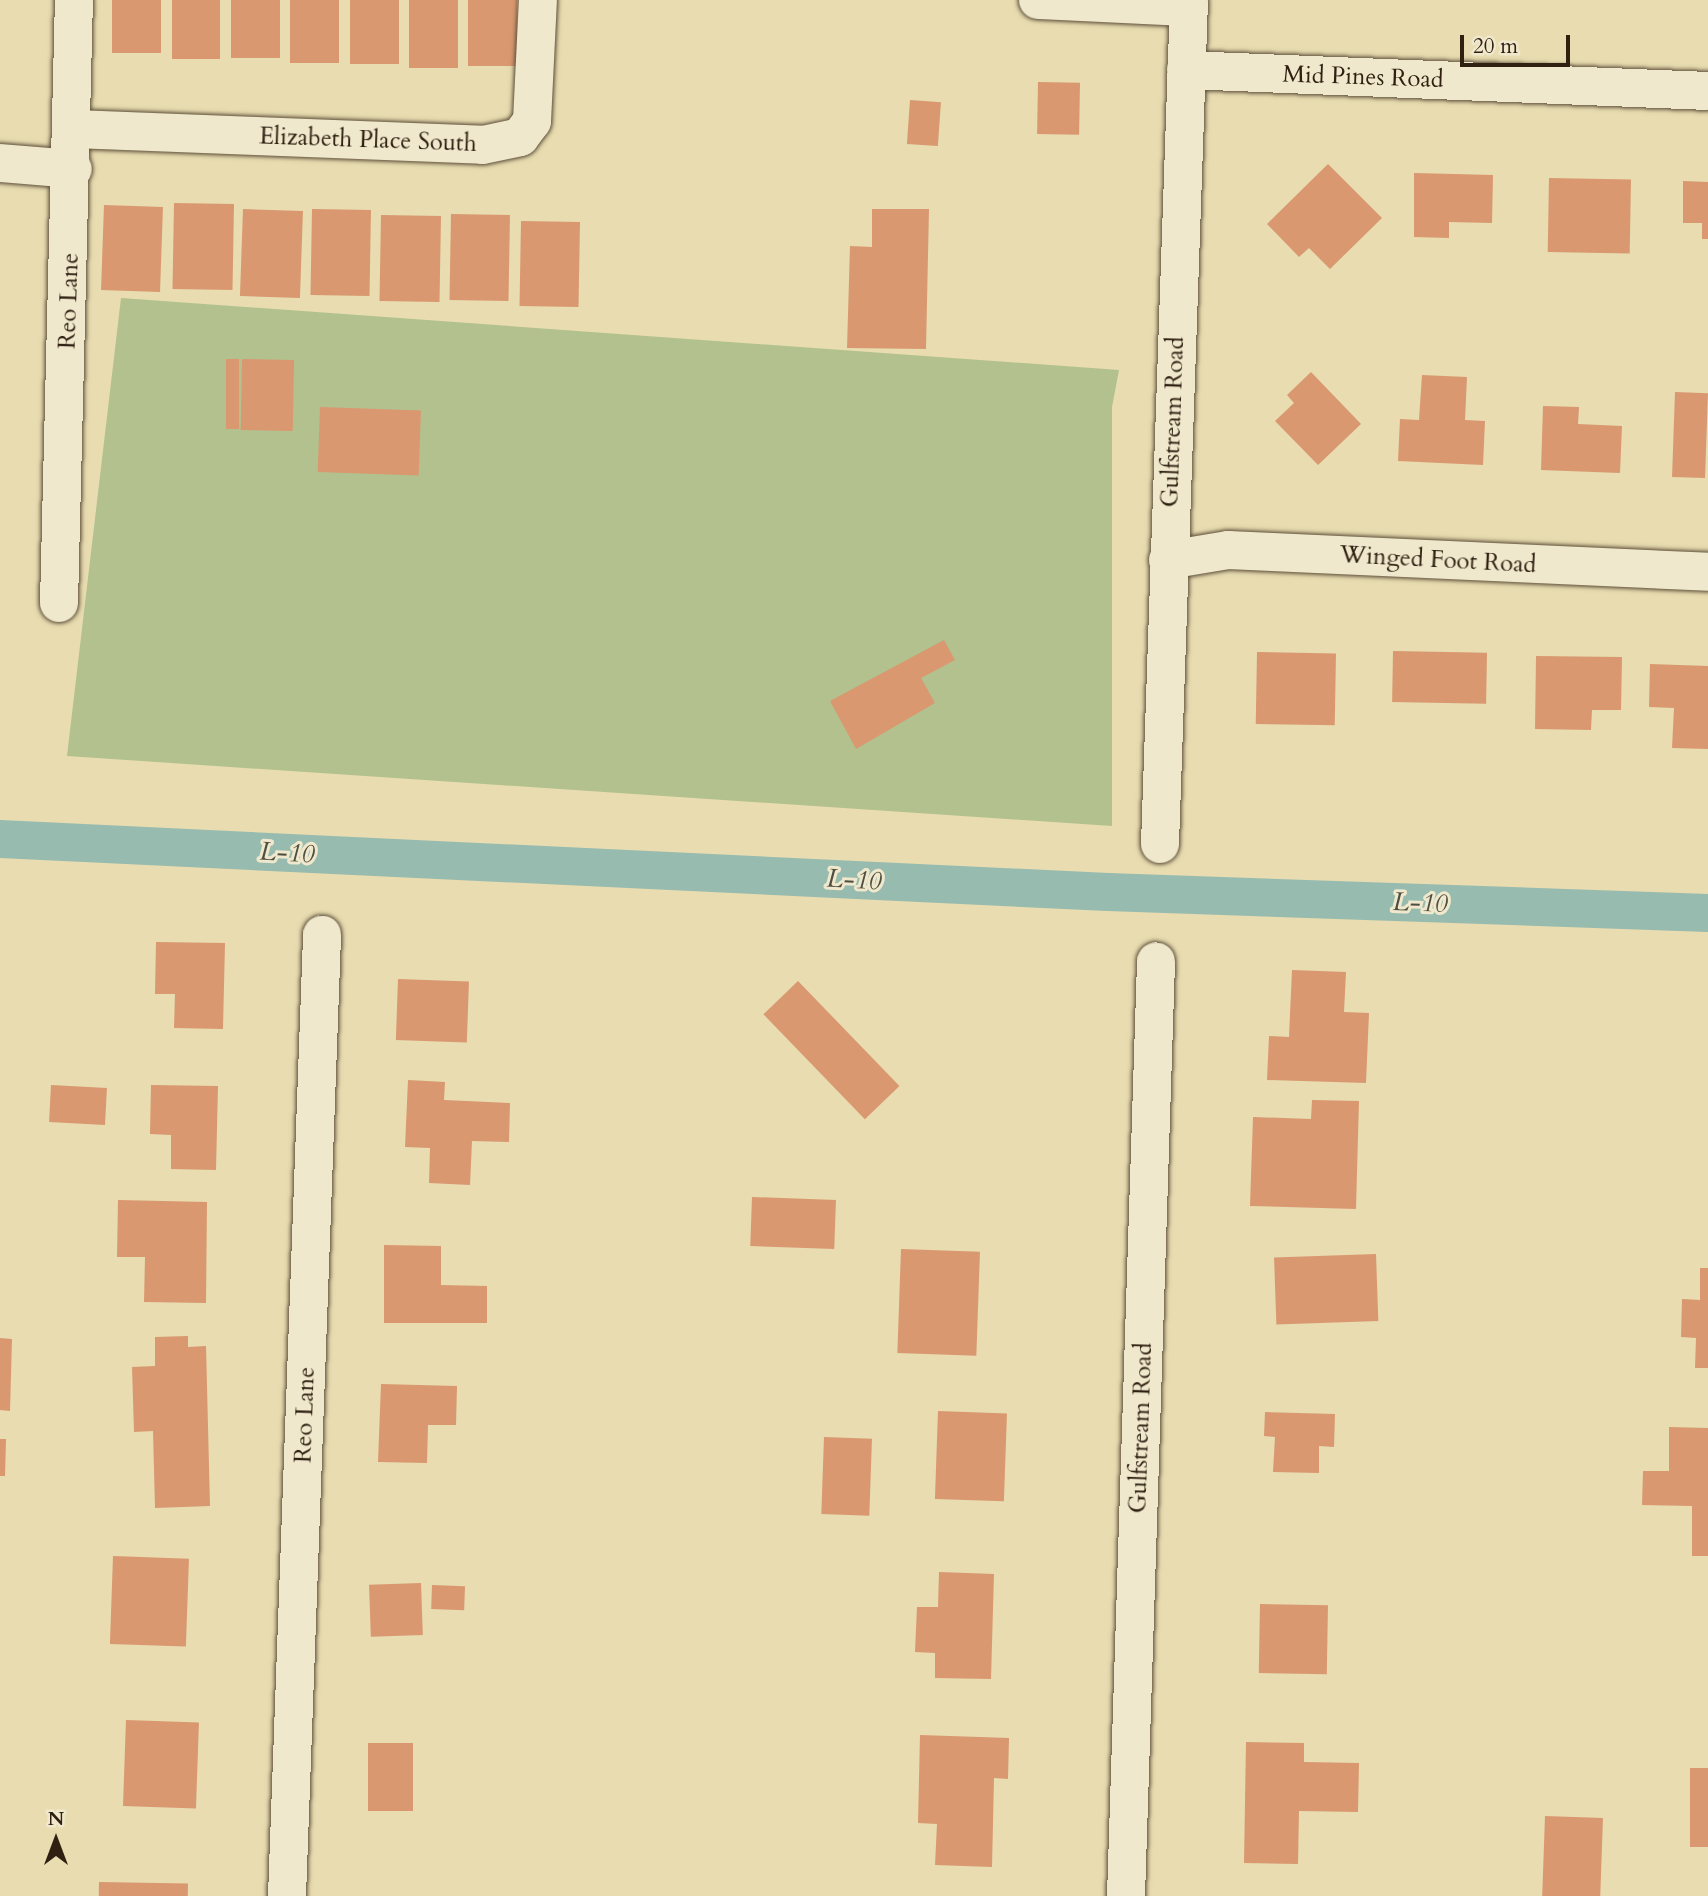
<!DOCTYPE html>
<html>
<head>
<meta charset="utf-8">
<style>
	body { margin:0 }
	#map { position:relative; width:1708px; height:1896px; overflow:hidden; background:#e8dcb0; font-family:Cardo,serif }
	div>[style] { position:absolute }
	.green>* { inset:0; background:#b2c18e }
	.canal>* { height:38px; margin:-19px; padding:0 19px; transform-origin:19px; border-radius:19px; background:#97bbaf }
	.building>* { inset:0; background:#d99870; transform-origin:0 0 }
	.roads { filter:drop-shadow(0 0 2px #5d4f3a) drop-shadow(0 0 2px #5d4f3a) }
	.minor>* { height:38px; margin:-19px; padding:0 19px; transform-origin:19px; border-radius:19px; background:#f0e8cc }
	span { translate:-50% -50%; white-space:nowrap; text-align:center; line-height:1.15; -webkit-text-stroke:6px #f0e8cc; paint-order:stroke }
	.street-label { font-size:24px; color:#2f2012 }
	.water-label { font-size:26px; color:#4e4e41; font-style:italic }
	.north { position:absolute; left:21px; top:1805px; width:70px; height:70px; -webkit-text-stroke:5px #f0e8cc; paint-order:stroke; rotate:0deg; font-size:19px; font-weight:700; line-height:28px; text-align:center; color:#2f2012 }
	.north::after { content:''; display:block; margin:auto; width:24px; height:32px; background:#2f2012; clip-path:polygon(50% 0,100% 100%,50% 72%,0 100%) }
	.scale { position:absolute; left:1460px; top:35px; width:110px; height:32px; box-sizing:border-box; border:4px solid #2f2012; border-top:0; padding-left:9px; font-size:21px; line-height:24px; white-space:nowrap; color:#2f2012; -webkit-text-stroke:5px #f0e8cc; paint-order:stroke }
</style>
</head>
<body>
<div id="map">
	<div class="green">
		<div style="clip-path:polygon(121px 298px,1119px 370px,1112px 407px,1112px 826px,67px 756px)"></div>
	</div>
	<div class="canal">
		<div style="left:0;top:839px;width:1109px;rotate:2.74deg"></div>
		<div style="left:1108px;top:892px;width:600px;rotate:2deg"></div>
	</div>
	<div class="building">
		<div style="left:112px;top:0;width:49px;height:53px"></div>
		<div style="left:172px;top:0;width:48px;height:59px"></div>
		<div style="left:231px;top:0;width:49px;height:58px"></div>
		<div style="left:290px;top:0;width:49px;height:63px"></div>
		<div style="left:350px;top:0;width:49px;height:64px"></div>
		<div style="left:409px;top:0;width:49px;height:68px"></div>
		<div style="left:468px;top:0;width:49px;height:66px"></div>
		<div style="left:1038px;top:82px;width:42px;height:52px;rotate:1deg"></div>
		<div style="left:910px;top:100px;width:31px;height:44px;rotate:4deg"></div>
		<div style="clip-path:polygon(1328px 164px,1382px 218px,1330px 269px,1309px 248px,1299px 257px,1267px 224px)"></div>
		<div style="clip-path:polygon(1414px 173px,1493px 175px,1492px 223px,1449px 222px,1449px 238px,1414px 237px)"></div>
		<div style="left:1549px;top:178px;width:82px;height:74px;rotate:1deg"></div>
		<div style="clip-path:polygon(1683px 181px,1708px 182px,1708px 239px,1702px 239px,1702px 223px,1683px 223px)"></div>
		<div style="left:174px;top:203px;width:60px;height:86px;rotate:1deg"></div>
		<div style="left:104px;top:205px;width:59px;height:85px;rotate:2deg"></div>
		<div style="left:243px;top:209px;width:60px;height:87px;rotate:2deg"></div>
		<div style="left:312px;top:209px;width:59px;height:86px;rotate:1deg"></div>
		<div style="clip-path:polygon(872px 209px,929px 209px,926px 349px,847px 348px,850px 246px,872px 247px)"></div>
		<div style="left:451px;top:214px;width:59px;height:86px;rotate:1deg"></div>
		<div style="left:381px;top:215px;width:60px;height:86px;rotate:1deg"></div>
		<div style="left:521px;top:221px;width:59px;height:85px;rotate:1deg"></div>
		<div style="left:226px;top:359px;width:13px;height:70px"></div>
		<div style="left:242px;top:359px;width:52px;height:71px;rotate:1deg"></div>
		<div style="clip-path:polygon(1311px 372px,1361px 424px,1318px 465px,1275px 421px,1294px 403px,1287px 395px)"></div>
		<div style="clip-path:polygon(1422px 375px,1467px 377px,1465px 420px,1485px 421px,1483px 465px,1398px 461px,1400px 419px,1419px 420px)"></div>
		<div style="left:1675px;top:392px;width:33px;height:85px;rotate:2deg"></div>
		<div style="clip-path:polygon(1543px 406px,1579px 407px,1578px 424px,1622px 426px,1620px 473px,1541px 470px)"></div>
		<div style="left:320px;top:407px;width:101px;height:65px;rotate:2deg"></div>
		<div style="clip-path:polygon(944px 640px,955px 660px,921px 678px,935px 703px,856px 749px,830px 701px)"></div>
		<div style="left:1393px;top:651px;width:94px;height:51px;rotate:1deg"></div>
		<div style="left:1257px;top:652px;width:79px;height:72px;rotate:1deg"></div>
		<div style="clip-path:polygon(1536px 656px,1622px 657px,1621px 710px,1592px 710px,1591px 730px,1535px 729px)"></div>
		<div style="clip-path:polygon(1650px 664px,1708px 666px,1708px 749px,1672px 748px,1674px 708px,1649px 707px)"></div>
		<div style="clip-path:polygon(156px 942px,225px 943px,223px 1029px,174px 1028px,175px 994px,155px 994px)"></div>
		<div style="clip-path:polygon(1292px 970px,1346px 972px,1344px 1012px,1369px 1013px,1366px 1083px,1267px 1080px,1269px 1036px,1289px 1037px)"></div>
		<div style="left:398px;top:979px;width:71px;height:61px;rotate:2deg"></div>
		<div style="left:798px;top:981px;width:146px;height:48px;rotate:46deg"></div>
		<div style="clip-path:polygon(408px 1080px,445px 1082px,444px 1100px,510px 1103px,509px 1142px,472px 1141px,470px 1185px,429px 1183px,430px 1148px,405px 1147px)"></div>
		<div style="left:51px;top:1085px;width:56px;height:37px;rotate:3deg"></div>
		<div style="clip-path:polygon(151px 1085px,218px 1086px,216px 1170px,171px 1169px,171px 1135px,150px 1134px)"></div>
		<div style="clip-path:polygon(1312px 1100px,1359px 1101px,1356px 1209px,1250px 1206px,1253px 1117px,1311px 1119px)"></div>
		<div style="left:752px;top:1197px;width:84px;height:49px;rotate:2deg"></div>
		<div style="clip-path:polygon(118px 1200px,207px 1202px,206px 1303px,144px 1302px,145px 1257px,117px 1257px)"></div>
		<div style="clip-path:polygon(384px 1245px,441px 1246px,441px 1285px,487px 1286px,487px 1323px,384px 1323px)"></div>
		<div style="left:901px;top:1249px;width:79px;height:104px;rotate:2deg"></div>
		<div style="left:1376px;top:1254px;width:67px;height:102px;rotate:88deg"></div>
		<div style="clip-path:polygon(1700px 1268px,1708px 1268px,1708px 1368px,1695px 1368px,1696px 1338px,1681px 1337px,1682px 1299px,1700px 1300px)"></div>
		<div style="clip-path:polygon(188px 1336px,188px 1347px,206px 1346px,210px 1506px,155px 1508px,153px 1431px,134px 1432px,132px 1367px,155px 1366px,155px 1337px)"></div>
		<div style="clip-path:polygon(0 1338px,12px 1339px,10px 1411px,0 1410px)"></div>
		<div style="clip-path:polygon(381px 1384px,457px 1386px,456px 1425px,428px 1425px,427px 1463px,378px 1462px)"></div>
		<div style="left:938px;top:1411px;width:69px;height:88px;rotate:2deg"></div>
		<div style="clip-path:polygon(1265px 1412px,1335px 1414px,1334px 1447px,1319px 1446px,1319px 1473px,1273px 1472px,1275px 1437px,1264px 1436px)"></div>
		<div style="clip-path:polygon(1669px 1427px,1708px 1428px,1708px 1556px,1692px 1556px,1692px 1506px,1642px 1505px,1643px 1471px,1669px 1471px)"></div>
		<div style="left:824px;top:1437px;width:48px;height:77px;rotate:2deg"></div>
		<div style="clip-path:polygon(0 1439px,6px 1439px,5px 1476px,0 1476px)"></div>
		<div style="left:113px;top:1556px;width:76px;height:88px;rotate:2deg"></div>
		<div style="clip-path:polygon(939px 1572px,994px 1574px,991px 1679px,935px 1678px,935px 1653px,915px 1652px,917px 1607px,938px 1607px)"></div>
		<div style="left:421px;top:1583px;width:52px;height:52px;rotate:88deg"></div>
		<div style="left:432px;top:1585px;width:33px;height:24px;rotate:2deg"></div>
		<div style="left:1260px;top:1604px;width:68px;height:69px;rotate:1deg"></div>
		<div style="left:126px;top:1720px;width:73px;height:86px;rotate:2deg"></div>
		<div style="clip-path:polygon(920px 1735px,1009px 1738px,1008px 1779px,994px 1778px,992px 1867px,935px 1865px,937px 1824px,918px 1823px)"></div>
		<div style="clip-path:polygon(1246px 1742px,1304px 1743px,1304px 1762px,1359px 1763px,1358px 1812px,1299px 1811px,1298px 1864px,1244px 1863px)"></div>
		<div style="left:368px;top:1743px;width:45px;height:68px"></div>
		<div style="left:1690px;top:1768px;width:18px;height:79px"></div>
		<div style="left:1545px;top:1816px;width:58px;height:80px;rotate:2deg"></div>
		<div style="left:99px;top:1882px;width:89px;height:14px;rotate:1deg"></div>
	</div>
	<div class="roads">
		<div class="minor">
			<div style="left:1038px;top:0;width:150px;rotate:2.7deg"></div>
			<div style="left:1186px;top:70px;width:522px;rotate:2.3deg"></div>
			<div style="left:74px;top:129px;width:409px;rotate:2.2deg"></div>
			<div style="left:483px;top:145px;width:38px;rotate:-12deg"></div>
			<div style="left:520px;top:137px;width:20px;rotate:-53deg"></div>
			<div style="left:532px;top:121px;width:121px;rotate:-87.2deg"></div>
			<div style="left:0;top:163px;width:73px;rotate:4.7deg"></div>
			<div style="left:1168px;top:560px;width:61px;rotate:-9.5deg"></div>
			<div style="left:1228px;top:550px;width:481px;rotate:2.6deg"></div>
			<div style="left:59px;top:603px;width:603px;rotate:-88.58deg"></div>
			<div style="left:1160px;top:844px;width:844px;rotate:-88.03deg"></div>
			<div style="left:287px;top:1896px;width:962px;rotate:-87.91deg"></div>
			<div style="left:1126px;top:1896px;width:935px;rotate:-88.16deg"></div>
		</div>
	</div>
	<div class="street-label">
		<span style="left:1363px;top:77px;rotate:2deg">Mid Pines Road</span>
		<span style="left:368px;top:140px;rotate:2deg">Elizabeth Place South</span>
		<span style="left:69px;top:301px;rotate:-88deg">Reo Lane</span>
		<span style="left:1173px;top:422px;rotate:-88deg">Gulfstream Road</span>
		<span style="left:1438px;top:560px;rotate:3deg">Winged Foot Road</span>
		<span style="left:305px;top:1415px;rotate:-88deg">Reo Lane</span>
		<span style="left:1141px;top:1428px;rotate:-88deg">Gulfstream Road</span>
	</div>
	<div class="water-label">
		<span style="left:287px;top:853px;rotate:3deg">L-10</span>
		<span style="left:854px;top:880px;rotate:3deg">L-10</span>
		<span style="left:1420px;top:903px;rotate:2deg">L-10</span>
	</div>
	<div class="north">N</div>
	<div class="scale">20 m</div>
</div>
</body>
</html>
